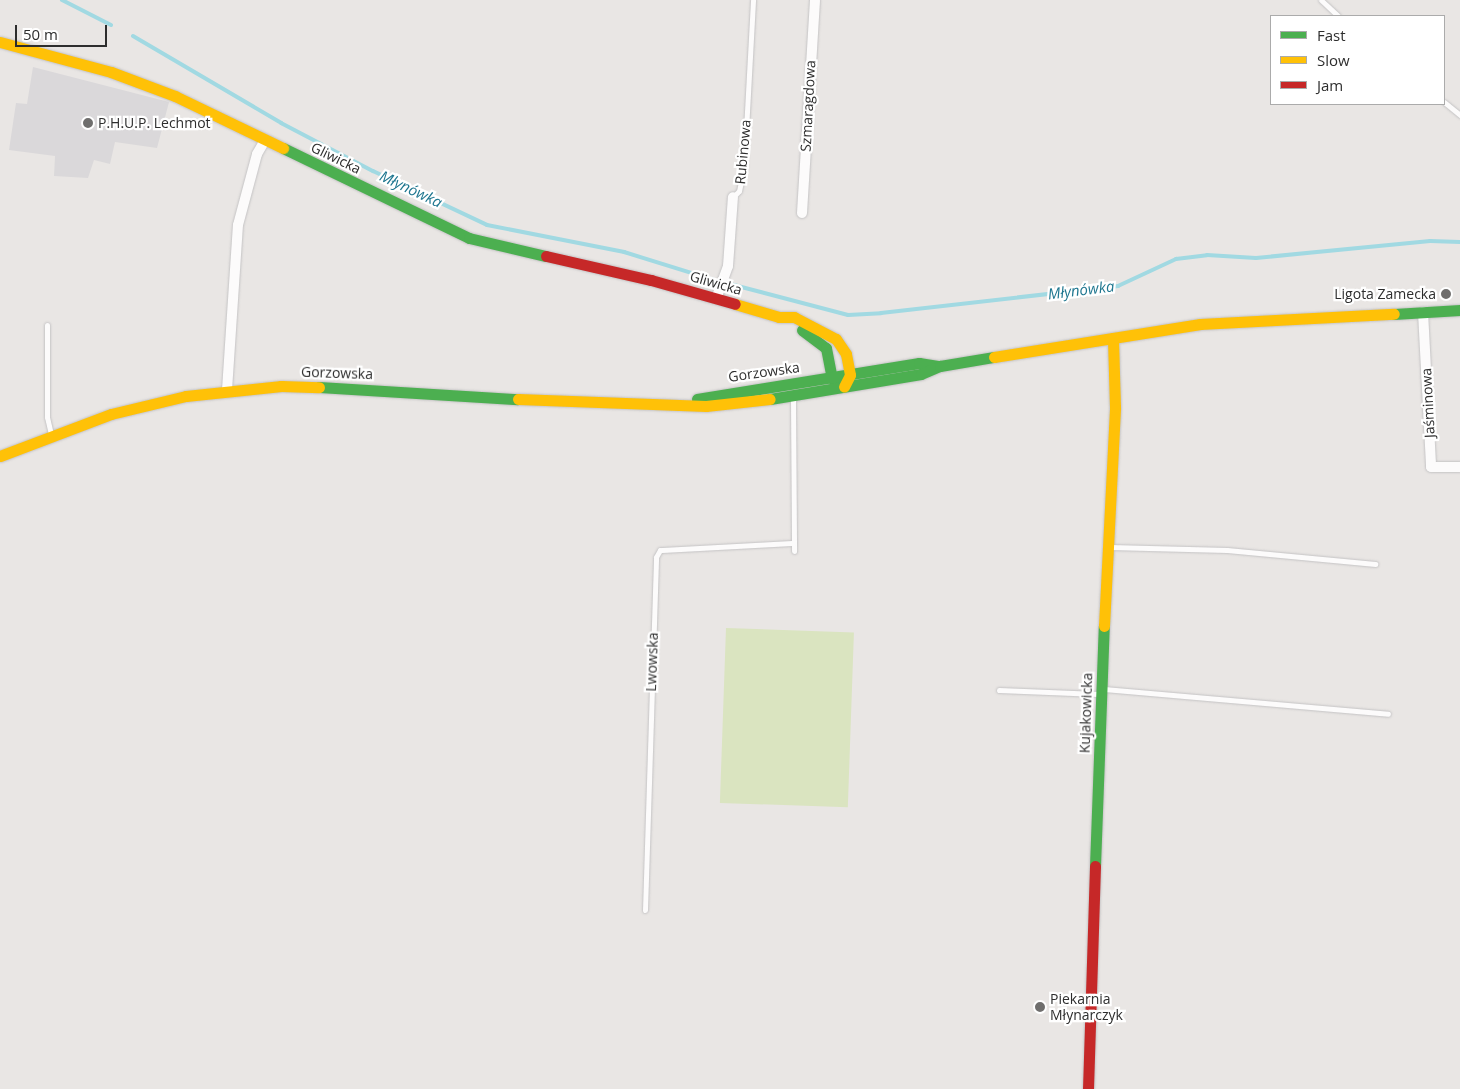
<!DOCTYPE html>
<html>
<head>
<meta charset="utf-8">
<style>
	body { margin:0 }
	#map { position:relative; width:1460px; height:1089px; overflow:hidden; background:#e9e6e4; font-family:"Open Sans",sans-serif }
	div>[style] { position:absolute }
	.industrial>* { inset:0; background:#dad8da }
	.pitch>* { inset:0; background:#dae4c0; transform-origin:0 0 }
	.stream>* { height:4px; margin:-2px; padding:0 2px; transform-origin:2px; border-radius:2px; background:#a1d9e2 }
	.roads { filter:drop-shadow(0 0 1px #c4c3c4) drop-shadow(0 0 1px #c4c3c4) }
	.lane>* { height:5px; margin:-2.5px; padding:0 2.5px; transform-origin:2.5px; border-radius:2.5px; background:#fcfbfb }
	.street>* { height:10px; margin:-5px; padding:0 5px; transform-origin:5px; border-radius:5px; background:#fcfbfb }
	.fast>* { height:11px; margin:-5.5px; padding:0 5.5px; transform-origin:5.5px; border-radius:5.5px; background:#4caf50 }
	.slow>* { height:11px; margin:-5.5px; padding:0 5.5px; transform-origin:5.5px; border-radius:5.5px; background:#ffc107 }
	.jam>* { height:11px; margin:-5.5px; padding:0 5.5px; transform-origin:5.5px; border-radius:5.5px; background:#c62828 }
	.dots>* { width:14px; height:14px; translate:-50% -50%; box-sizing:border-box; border:2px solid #fff; border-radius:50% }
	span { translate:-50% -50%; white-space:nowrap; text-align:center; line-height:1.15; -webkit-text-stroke:4.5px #fff; paint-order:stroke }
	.street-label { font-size:14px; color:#2d2d2d }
	.poi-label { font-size:14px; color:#2d2d2d }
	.left { translate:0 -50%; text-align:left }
	.right { translate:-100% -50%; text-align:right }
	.water-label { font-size:15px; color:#1e768f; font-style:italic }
	.legend { position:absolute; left:1270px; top:15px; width:175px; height:90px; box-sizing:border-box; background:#fff; border:1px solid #ababab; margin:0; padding:6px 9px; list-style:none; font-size:15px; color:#2d2d2d }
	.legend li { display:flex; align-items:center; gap:10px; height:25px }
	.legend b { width:25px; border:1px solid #ababab }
	.scale { position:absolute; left:15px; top:25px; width:92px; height:22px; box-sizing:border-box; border:2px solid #2d2d2d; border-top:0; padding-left:6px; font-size:15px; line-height:18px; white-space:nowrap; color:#2d2d2d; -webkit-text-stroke:4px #fff; paint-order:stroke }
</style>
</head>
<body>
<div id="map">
	<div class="industrial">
		<div style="clip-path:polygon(33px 67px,169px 102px,157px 148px,115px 142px,110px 164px,94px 160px,88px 178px,54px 176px,55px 156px,9px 150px,16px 103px,27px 104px)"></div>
	</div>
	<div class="pitch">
		<div style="left:726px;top:628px;width:128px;height:175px;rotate:2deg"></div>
	</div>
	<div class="stream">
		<div style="left:62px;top:0;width:55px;rotate:27deg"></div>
		<div style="left:133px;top:36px;width:172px;rotate:30.4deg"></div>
		<div style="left:281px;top:123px;width:104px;rotate:27.6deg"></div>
		<div style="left:373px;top:171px;width:126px;rotate:25.3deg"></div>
		<div style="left:487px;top:225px;width:140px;rotate:11.1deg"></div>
		<div style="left:624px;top:252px;width:94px;rotate:17.3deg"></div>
		<div style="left:730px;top:284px;width:122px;rotate:14.7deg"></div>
		<div style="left:848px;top:315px;width:33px;rotate:-3deg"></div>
		<div style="left:881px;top:313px;width:239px;rotate:-6.5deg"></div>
		<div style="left:1118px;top:286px;width:64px;rotate:-25deg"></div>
		<div style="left:1176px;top:259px;width:31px;rotate:-7deg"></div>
		<div style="left:1207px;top:255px;width:49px;rotate:3.5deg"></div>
		<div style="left:1256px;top:258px;width:175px;rotate:-5.6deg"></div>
		<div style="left:1430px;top:241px;width:30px;rotate:2deg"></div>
	</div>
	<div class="roads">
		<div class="lane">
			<div style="left:1321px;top:0;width:23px;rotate:43deg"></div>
			<div style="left:1444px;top:102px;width:21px;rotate:39deg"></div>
			<div style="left:733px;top:197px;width:8px;rotate:-45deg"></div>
			<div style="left:739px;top:191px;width:25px;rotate:-78deg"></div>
			<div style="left:744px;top:167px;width:167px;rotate:-86.9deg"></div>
			<div style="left:47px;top:325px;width:92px;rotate:90deg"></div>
			<div style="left:47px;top:417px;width:18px;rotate:77deg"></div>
			<div style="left:793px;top:399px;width:152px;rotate:89.6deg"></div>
			<div style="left:1110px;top:547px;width:117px;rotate:1.5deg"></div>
			<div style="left:1227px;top:550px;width:149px;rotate:5.4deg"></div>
			<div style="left:1104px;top:689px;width:285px;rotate:5deg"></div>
			<div style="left:999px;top:690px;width:99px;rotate:2.3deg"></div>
			<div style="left:645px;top:910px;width:353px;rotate:-88.2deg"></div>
			<div style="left:656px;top:557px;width:8px;rotate:-60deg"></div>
			<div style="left:660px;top:550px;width:134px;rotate:-3deg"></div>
		</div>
		<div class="street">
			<div style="left:802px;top:213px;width:213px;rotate:-86.5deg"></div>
			<div style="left:716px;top:299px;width:35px;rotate:-70deg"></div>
			<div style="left:728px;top:266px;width:69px;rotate:-85.9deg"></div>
			<div style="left:1423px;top:312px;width:155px;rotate:87deg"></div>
			<div style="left:1431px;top:467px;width:29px"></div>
			<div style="left:227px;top:390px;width:165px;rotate:-86.2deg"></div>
			<div style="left:238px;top:225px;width:73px;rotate:-75deg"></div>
			<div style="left:257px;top:154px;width:16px;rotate:-60deg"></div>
		</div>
		<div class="fast">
			<div style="left:283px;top:148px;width:207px;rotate:25.8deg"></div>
			<div style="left:469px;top:238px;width:79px;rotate:13.2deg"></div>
			<div style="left:1394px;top:314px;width:66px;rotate:-3.5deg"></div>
			<div style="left:802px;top:330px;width:30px;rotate:37deg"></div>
			<div style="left:826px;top:348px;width:31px;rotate:79deg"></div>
			<div style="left:832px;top:378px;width:9px;rotate:36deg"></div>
			<div style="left:319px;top:387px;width:199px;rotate:3.5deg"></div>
			<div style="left:697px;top:399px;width:225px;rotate:-9.2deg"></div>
			<div style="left:919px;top:363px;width:19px;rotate:9deg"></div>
			<div style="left:770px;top:399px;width:153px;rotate:-9.4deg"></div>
			<div style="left:921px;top:374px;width:21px;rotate:-23deg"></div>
			<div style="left:940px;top:366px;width:55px;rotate:-9.5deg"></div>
			<div style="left:1095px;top:866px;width:240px;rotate:-87.9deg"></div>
		</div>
		<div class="slow">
			<div style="left:0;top:42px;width:115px;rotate:15.1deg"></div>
			<div style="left:111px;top:72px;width:68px;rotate:20.6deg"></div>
			<div style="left:175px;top:96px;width:120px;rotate:25.7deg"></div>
			<div style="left:735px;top:304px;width:46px;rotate:16.5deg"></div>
			<div style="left:779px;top:317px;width:15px"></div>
			<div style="left:794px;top:317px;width:47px;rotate:27.6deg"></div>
			<div style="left:836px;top:339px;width:18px;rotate:56deg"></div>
			<div style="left:846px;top:354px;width:21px;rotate:79deg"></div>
			<div style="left:850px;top:375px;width:13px;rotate:117deg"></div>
			<div style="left:994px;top:357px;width:209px;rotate:-9.1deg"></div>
			<div style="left:1200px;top:324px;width:194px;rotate:-3deg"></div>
			<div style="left:518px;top:399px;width:188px;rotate:2.1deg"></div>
			<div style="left:706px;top:406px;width:64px;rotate:-6.2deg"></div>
			<div style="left:0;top:456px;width:119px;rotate:-20.7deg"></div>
			<div style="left:111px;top:414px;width:77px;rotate:-13.5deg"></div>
			<div style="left:186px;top:396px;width:96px;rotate:-6deg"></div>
			<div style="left:281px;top:386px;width:38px;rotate:2deg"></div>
			<div style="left:1104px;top:626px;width:219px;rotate:-87.1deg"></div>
			<div style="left:1115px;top:407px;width:69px;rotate:-91.7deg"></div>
		</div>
		<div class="jam">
			<div style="left:546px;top:256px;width:108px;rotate:12.9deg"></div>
			<div style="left:651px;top:280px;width:87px;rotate:15.9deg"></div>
			<div style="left:1088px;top:1089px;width:223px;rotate:-88.2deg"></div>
		</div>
	</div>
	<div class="dots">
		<div style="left:88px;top:123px;background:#6f6e6d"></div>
		<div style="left:1446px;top:294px;background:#6f6e6d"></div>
		<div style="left:1040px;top:1007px;background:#6f6e6d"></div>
	</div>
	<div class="street-label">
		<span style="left:808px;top:106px;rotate:-87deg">Szmaragdowa</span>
		<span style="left:743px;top:152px;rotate:-85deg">Rubinowa</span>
		<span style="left:336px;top:158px;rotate:26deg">Gliwicka</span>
		<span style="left:716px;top:283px;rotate:16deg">Gliwicka</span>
		<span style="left:764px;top:372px;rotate:-8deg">Gorzowska</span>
		<span style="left:337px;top:373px;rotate:2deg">Gorzowska</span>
		<span style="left:1428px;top:403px;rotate:-93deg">Jaśminowa</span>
		<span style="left:652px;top:662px;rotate:-88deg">Lwowska</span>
		<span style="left:1086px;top:713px;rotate:-88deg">Kujakowicka</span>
	</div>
	<div class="poi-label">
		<span class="left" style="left:98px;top:123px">P.H.U.P. Lechmot</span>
		<span class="right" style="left:1436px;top:294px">Ligota Zamecka</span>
		<span class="left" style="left:1050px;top:1007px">Piekarnia<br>Młynarczyk</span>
	</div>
	<div class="water-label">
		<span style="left:411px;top:189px;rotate:25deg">Młynówka</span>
		<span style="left:1081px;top:290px;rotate:-7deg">Młynówka</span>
	</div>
	<ul class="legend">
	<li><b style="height:6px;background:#4caf50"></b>Fast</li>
	<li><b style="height:6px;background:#ffc107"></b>Slow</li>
	<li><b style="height:6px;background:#c62828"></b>Jam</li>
	</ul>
	<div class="scale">50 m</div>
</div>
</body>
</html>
